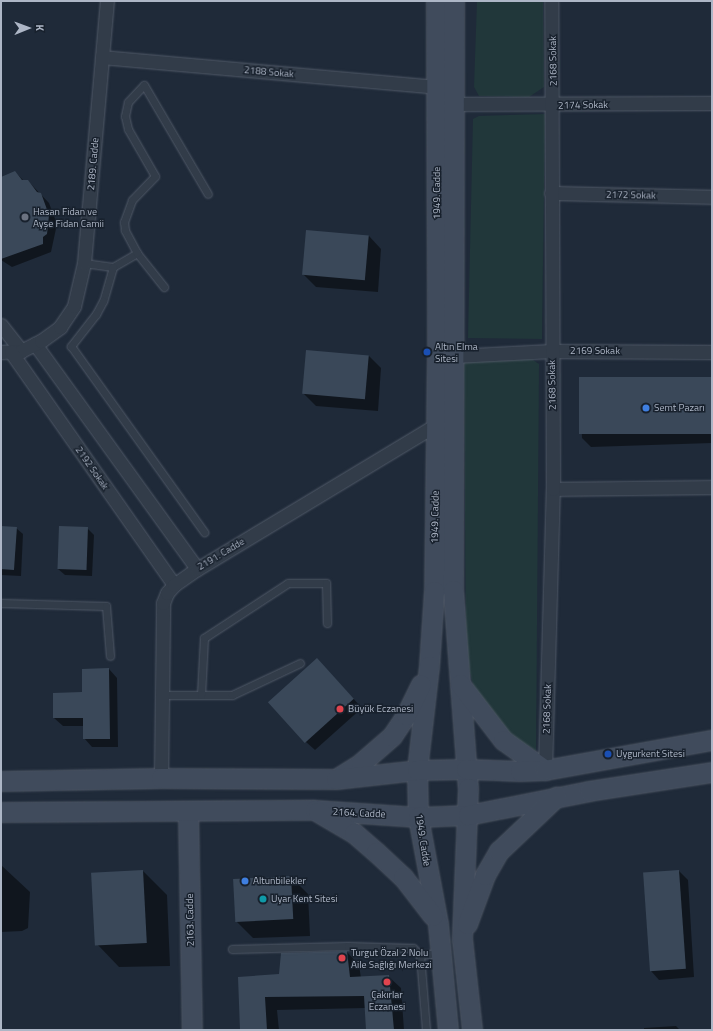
<!DOCTYPE html>
<html>
<head>
<meta charset="utf-8">
<style>
	body { margin:0 }
	#map { position:relative; width:713px; height:1031px; overflow:hidden; background:#1f2a39; font-family:"Titillium Web",sans-serif }
	div>[style] { position:absolute }
	.green>* { inset:0; background:#21373a }
	.shadow>* { inset:0; background:#0007 }
	.building>* { inset:0; background:#3a4859; transform-origin:0 0 }
	.roads { filter:drop-shadow(0 0 1px #505967) drop-shadow(0 0 1px #505967) }
	.lane>* { height:7px; margin:-3.5px; padding:0 3.5px; transform-origin:3.5px; border-radius:3.5px; background:#323c49 }
	.street>* { height:13px; margin:-6.5px; padding:0 6.5px; transform-origin:6.5px; border-radius:6.5px; background:#323c49 }
	.secondary>* { height:19px; margin:-9.5px; padding:0 9.5px; transform-origin:9.5px; border-radius:9.5px; background:#404b5c }
	.dots>* { width:11px; height:11px; translate:-50% -50%; box-sizing:border-box; border:2px solid #18212d; border-radius:50% }
	span { translate:-50% -50%; white-space:nowrap; text-align:center; line-height:1.15; -webkit-text-stroke:3px #18212d; paint-order:stroke }
	.street-label { font-size:10px; color:#adb6c6 }
	.poi-label { font-size:10px; color:#adb6c6 }
	.left { translate:0 -50%; text-align:left }
	.frame { position:absolute; inset:0; border:2px solid #adb6c6; pointer-events:none }
	.north { position:absolute; left:8px; top:8px; width:40px; height:40px; -webkit-text-stroke:3px #18212d; paint-order:stroke; rotate:89deg; font-size:11px; font-weight:700; line-height:16px; text-align:center; color:#adb6c6 }
	.north::after { content:''; display:block; margin:auto; width:14px; height:18px; background:#adb6c6; clip-path:polygon(50% 0,100% 100%,50% 72%,0 100%) }
</style>
</head>
<body>
<div id="map">
	<div class="green">
		<div style="clip-path:polygon(477px 1px,543px 1px,544px 87px,529px 97px,479px 96px,474px 87px)"></div>
		<div style="clip-path:polygon(545px 114px,542px 339px,468px 338px,473px 119px,479px 116px)"></div>
		<div style="clip-path:polygon(527px 356px,539px 364px,536px 751px,516px 739px,494px 717px,474px 689px,466px 656px,464px 357px)"></div>
	</div>
	<div class="shadow">
		<div style="clip-path:polygon(15px 172px,24px 181px,28px 181px,49px 203px,57px 224px,51px 252px,12px 267px,1px 260px,1px 178px)"></div>
		<div style="clip-path:polygon(369px 236px,381px 249px,378px 292px,316px 287px,303px 274px)"></div>
		<div style="clip-path:polygon(369px 356px,381px 368px,378px 411px,316px 406px,304px 394px)"></div>
		<div style="clip-path:polygon(712px 378px,712px 443px,591px 447px,582px 438px,580px 382px)"></div>
		<div style="clip-path:polygon(1px 527px,16px 528px,23px 534px,21px 576px,1px 575px)"></div>
		<div style="clip-path:polygon(87px 528px,94px 535px,92px 576px,65px 575px,58px 569px)"></div>
		<div style="clip-path:polygon(325px 668px,362px 708px,315px 750px,306px 742px)"></div>
		<div style="clip-path:polygon(109px 669px,117px 678px,118px 747px,92px 747px,84px 738px,84px 726px,63px 726px,54px 718px)"></div>
		<div style="clip-path:polygon(1px 865px,30px 892px,28px 928px,22px 931px,1px 932px)"></div>
		<div style="clip-path:polygon(143px 871px,167px 895px,170px 966px,119px 967px,96px 943px)"></div>
		<div style="clip-path:polygon(679px 871px,688px 880px,694px 977px,659px 980px,651px 971px,644px 874px)"></div>
		<div style="clip-path:polygon(291px 877px,308px 894px,310px 936px,253px 938px,236px 921px,235px 879px)"></div>
		<div style="clip-path:polygon(347px 952px,359px 965px,361px 978px,388px 976px,401px 988px,404px 1030px,367px 1030px,366px 1008px,277px 1010px,279px 1030px,241px 1030px,280px 975px)"></div>
		<div style="clip-path:polygon(676px 1026px,680px 1030px,644px 1030px,644px 1028px)"></div>
	</div>
	<div class="building">
		<div style="clip-path:polygon(15px 171px,22px 180px,28px 180px,37px 192px,41px 193px,49px 215px,47px 234px,43px 237px,43px 244px,1px 259px,1px 177px)"></div>
		<div style="left:306px;top:230px;width:63px;height:45px;rotate:5deg"></div>
		<div style="left:306px;top:350px;width:63px;height:44px;rotate:5deg"></div>
		<div style="left:712px;top:377px;width:57px;height:133px;rotate:90deg"></div>
		<div style="left:1px;top:526px;width:16px;height:43px;rotate:4deg"></div>
		<div style="left:59px;top:526px;width:29px;height:43px;rotate:2deg"></div>
		<div style="left:317px;top:658px;width:55px;height:66px;rotate:48deg"></div>
		<div style="clip-path:polygon(109px 668px,110px 739px,83px 739px,83px 718px,53px 718px,53px 693px,82px 692px,82px 669px)"></div>
		<div style="left:143px;top:870px;width:73px;height:52px;rotate:87deg"></div>
		<div style="left:679px;top:870px;width:99px;height:36px;rotate:86deg"></div>
		<div style="left:291px;top:876px;width:43px;height:58px;rotate:87deg"></div>
		<div style="clip-path:polygon(347px 951px,350px 977px,389px 975px,394px 1030px,366px 1030px,364px 996px,265px 997px,267px 1030px,240px 1030px,238px 977px,279px 974px,281px 953px)"></div>
	</div>
	<div class="roads">
		<div class="lane">
			<div style="left:84px;top:263px;width:29px;rotate:8deg"></div>
			<div style="left:113px;top:267px;width:28px;rotate:-30deg"></div>
			<div style="left:113px;top:267px;width:35px;rotate:106deg"></div>
			<div style="left:103px;top:301px;width:15px;rotate:118deg"></div>
			<div style="left:96px;top:314px;width:41px;rotate:128deg"></div>
			<div style="left:71px;top:346px;width:229px;rotate:54.4deg"></div>
			<div style="left:164px;top:287px;width:43px;rotate:-128.5deg"></div>
			<div style="left:137px;top:253px;width:26px;rotate:-118deg"></div>
			<div style="left:125px;top:230px;width:8px;rotate:-97deg"></div>
			<div style="left:124px;top:222px;width:23px;rotate:-70deg"></div>
			<div style="left:132px;top:200px;width:33px;rotate:-46deg"></div>
			<div style="left:155px;top:176px;width:54px;rotate:-119.9deg"></div>
			<div style="left:128px;top:129px;width:13px;rotate:-103deg"></div>
			<div style="left:125px;top:116px;width:14px;rotate:-78deg"></div>
			<div style="left:128px;top:102px;width:23px;rotate:-47deg"></div>
			<div style="left:144px;top:85px;width:126px;rotate:59.6deg"></div>
			<div style="left:1px;top:603px;width:105px;rotate:1.6deg"></div>
			<div style="left:106px;top:606px;width:50px;rotate:85.4deg"></div>
			<div style="left:162px;top:695px;width:70px"></div>
			<div style="left:232px;top:695px;width:75px;rotate:-25.2deg"></div>
			<div style="left:201px;top:695px;width:57px;rotate:-87deg"></div>
			<div style="left:204px;top:638px;width:100px;rotate:-33.2deg"></div>
			<div style="left:288px;top:583px;width:38px"></div>
			<div style="left:326px;top:583px;width:40px;rotate:88.6deg"></div>
			<div style="left:232px;top:949px;width:116px;rotate:-1.5deg"></div>
			<div style="left:348px;top:946px;width:65px;rotate:1.8deg"></div>
			<div style="left:413px;top:948px;width:10px;rotate:45deg"></div>
			<div style="left:420px;top:955px;width:75px;rotate:85.4deg"></div>
			<div style="left:420px;top:955px;width:19px;rotate:-6deg"></div>
		</div>
		<div class="street">
			<div style="left:102px;top:57px;width:335px;rotate:5.1deg"></div>
			<div style="left:454px;top:104px;width:258px;rotate:-0.2deg"></div>
			<div style="left:551px;top:193px;width:161px;rotate:1.4deg"></div>
			<div style="left:1px;top:325px;width:33px;rotate:52deg"></div>
			<div style="left:35px;top:344px;width:277px;rotate:54.2deg"></div>
			<div style="left:1px;top:352px;width:20px;rotate:-3deg"></div>
			<div style="left:21px;top:351px;width:22px;rotate:-27deg"></div>
			<div style="left:41px;top:341px;width:24px;rotate:-36deg"></div>
			<div style="left:60px;top:327px;width:25px;rotate:-56deg"></div>
			<div style="left:74px;top:306px;width:44px;rotate:-76.9deg"></div>
			<div style="left:84px;top:263px;width:263px;rotate:-85deg"></div>
			<div style="left:11px;top:352px;width:284px;rotate:55deg"></div>
			<div style="left:454px;top:356px;width:98px;rotate:-2.9deg"></div>
			<div style="left:552px;top:351px;width:160px;rotate:0.4deg"></div>
			<div style="left:553px;top:489px;width:159px;rotate:-0.7deg"></div>
			<div style="left:545px;top:770px;width:281px;rotate:-88.4deg"></div>
			<div style="left:553px;top:489px;width:488px;rotate:-90.2deg"></div>
			<div style="left:161px;top:778px;width:175px;rotate:-89.3deg"></div>
			<div style="left:163px;top:603px;width:11px;rotate:-68deg"></div>
			<div style="left:167px;top:593px;width:11px;rotate:-49deg"></div>
			<div style="left:174px;top:585px;width:28px;rotate:-35deg"></div>
			<div style="left:197px;top:569px;width:280px;rotate:-31.1deg"></div>
		</div>
		<div class="secondary">
			<div style="left:436px;top:1px;width:356px;rotate:89.8deg"></div>
			<div style="left:437px;top:357px;width:234px;rotate:90.7deg"></div>
			<div style="left:434px;top:591px;width:75px;rotate:93.8deg"></div>
			<div style="left:429px;top:666px;width:105px;rotate:96.6deg"></div>
			<div style="left:417px;top:770px;width:47px;rotate:88.8deg"></div>
			<div style="left:418px;top:817px;width:109px;rotate:79.4deg"></div>
			<div style="left:438px;top:924px;width:106px;rotate:84.6deg"></div>
			<div style="left:454px;top:1px;width:589px;rotate:90.1deg"></div>
			<div style="left:453px;top:590px;width:199px;rotate:85.7deg"></div>
			<div style="left:468px;top:788px;width:151px;rotate:92.3deg"></div>
			<div style="left:462px;top:939px;width:92px;rotate:83.7deg"></div>
			<div style="left:460px;top:684px;width:71px;rotate:52.5deg"></div>
			<div style="left:503px;top:740px;width:52px;rotate:35.5deg"></div>
			<div style="left:339px;top:777px;width:26px;rotate:-32deg"></div>
			<div style="left:361px;top:763px;width:41px;rotate:-41.1deg"></div>
			<div style="left:392px;top:736px;width:25px;rotate:-56deg"></div>
			<div style="left:406px;top:715px;width:34px;rotate:-64deg"></div>
			<div style="left:1px;top:781px;width:160px;rotate:-1.1deg"></div>
			<div style="left:161px;top:778px;width:175px;rotate:0.3deg"></div>
			<div style="left:336px;top:779px;width:81px;rotate:-6.3deg"></div>
			<div style="left:417px;top:770px;width:49px;rotate:-1.2deg"></div>
			<div style="left:466px;top:769px;width:54px;rotate:2.1deg"></div>
			<div style="left:520px;top:771px;width:25px;rotate:-2deg"></div>
			<div style="left:545px;top:770px;width:170px;rotate:-10.2deg"></div>
			<div style="left:188px;top:811px;width:219px;rotate:89deg"></div>
			<div style="left:1px;top:812px;width:314px;rotate:-0.4deg"></div>
			<div style="left:315px;top:810px;width:103px;rotate:3.9deg"></div>
			<div style="left:418px;top:817px;width:50px;rotate:-2.3deg"></div>
			<div style="left:468px;top:815px;width:123px;rotate:-11.2deg"></div>
			<div style="left:589px;top:791px;width:124px;rotate:-8.8deg"></div>
			<div style="left:318px;top:812px;width:42px;rotate:30.3deg"></div>
			<div style="left:354px;top:833px;width:29px;rotate:41deg"></div>
			<div style="left:376px;top:852px;width:37px;rotate:43deg"></div>
			<div style="left:403px;top:877px;width:49px;rotate:52.4deg"></div>
			<div style="left:467px;top:924px;width:52px;rotate:-69.8deg"></div>
			<div style="left:485px;top:875px;width:28px;rotate:-60deg"></div>
			<div style="left:499px;top:851px;width:79px;rotate:-43.5deg"></div>
		</div>
	</div>
	<div class="dots">
		<div style="left:25px;top:217px;background:#6b7280"></div>
		<div style="left:427px;top:352px;background:#1a4fb4"></div>
		<div style="left:646px;top:408px;background:#3f7fe0"></div>
		<div style="left:340px;top:709px;background:#e0444e"></div>
		<div style="left:608px;top:754px;background:#1a4fb4"></div>
		<div style="left:245px;top:881px;background:#3f7fe0"></div>
		<div style="left:263px;top:899px;background:#0f9aa8"></div>
		<div style="left:342px;top:958px;background:#e0444e"></div>
		<div style="left:387px;top:982px;background:#e0444e"></div>
	</div>
	<div class="street-label">
		<span style="left:553px;top:61px;rotate:-91deg">2168 Sokak</span>
		<span style="left:269px;top:72px;rotate:5deg">2188 Sokak</span>
		<span style="left:583px;top:105px;rotate:-1deg">2174 Sokak</span>
		<span style="left:93px;top:164px;rotate:-85deg">2189. Cadde</span>
		<span style="left:437px;top:193px;rotate:-90deg">1949. Cadde</span>
		<span style="left:631px;top:195px;rotate:1deg">2172 Sokak</span>
		<span style="left:595px;top:351px">2169 Sokak</span>
		<span style="left:552px;top:385px;rotate:-91deg">2168 Sokak</span>
		<span style="left:92px;top:468px;rotate:55deg">2192 Sokak</span>
		<span style="left:435px;top:517px;rotate:-89deg">1949. Cadde</span>
		<span style="left:221px;top:554px;rotate:-31deg">2191. Cadde</span>
		<span style="left:547px;top:709px;rotate:-88deg">2168 Sokak</span>
		<span style="left:359px;top:813px;rotate:3deg">2164. Cadde</span>
		<span style="left:423px;top:840px;rotate:81deg">1949. Cadde</span>
		<span style="left:190px;top:920px;rotate:-91deg">2163. Cadde</span>
	</div>
	<div class="poi-label">
		<span class="left" style="left:33px;top:217px">Hasan Fidan ve<br>Ayşe Fidan Camii</span>
		<span class="left" style="left:435px;top:352px">Altın Elma<br>Sitesi</span>
		<span class="left" style="left:654px;top:408px">Semt Pazarı</span>
		<span class="left" style="left:348px;top:709px">Büyük Eczanesi</span>
		<span class="left" style="left:616px;top:754px">Uygurkent Sitesi</span>
		<span class="left" style="left:253px;top:881px">Altunbilekler</span>
		<span class="left" style="left:271px;top:899px">Uyar Kent Sitesi</span>
		<span class="left" style="left:351px;top:958px">Turgut Özal 2 Nolu<br>Aile Sağlığı Merkezi</span>
		<span style="left:387px;top:1000px">Çakırlar<br>Eczanesi</span>
	</div>
	<div class="frame"></div>
	<div class="north">K</div>
</div>
</body>
</html>
